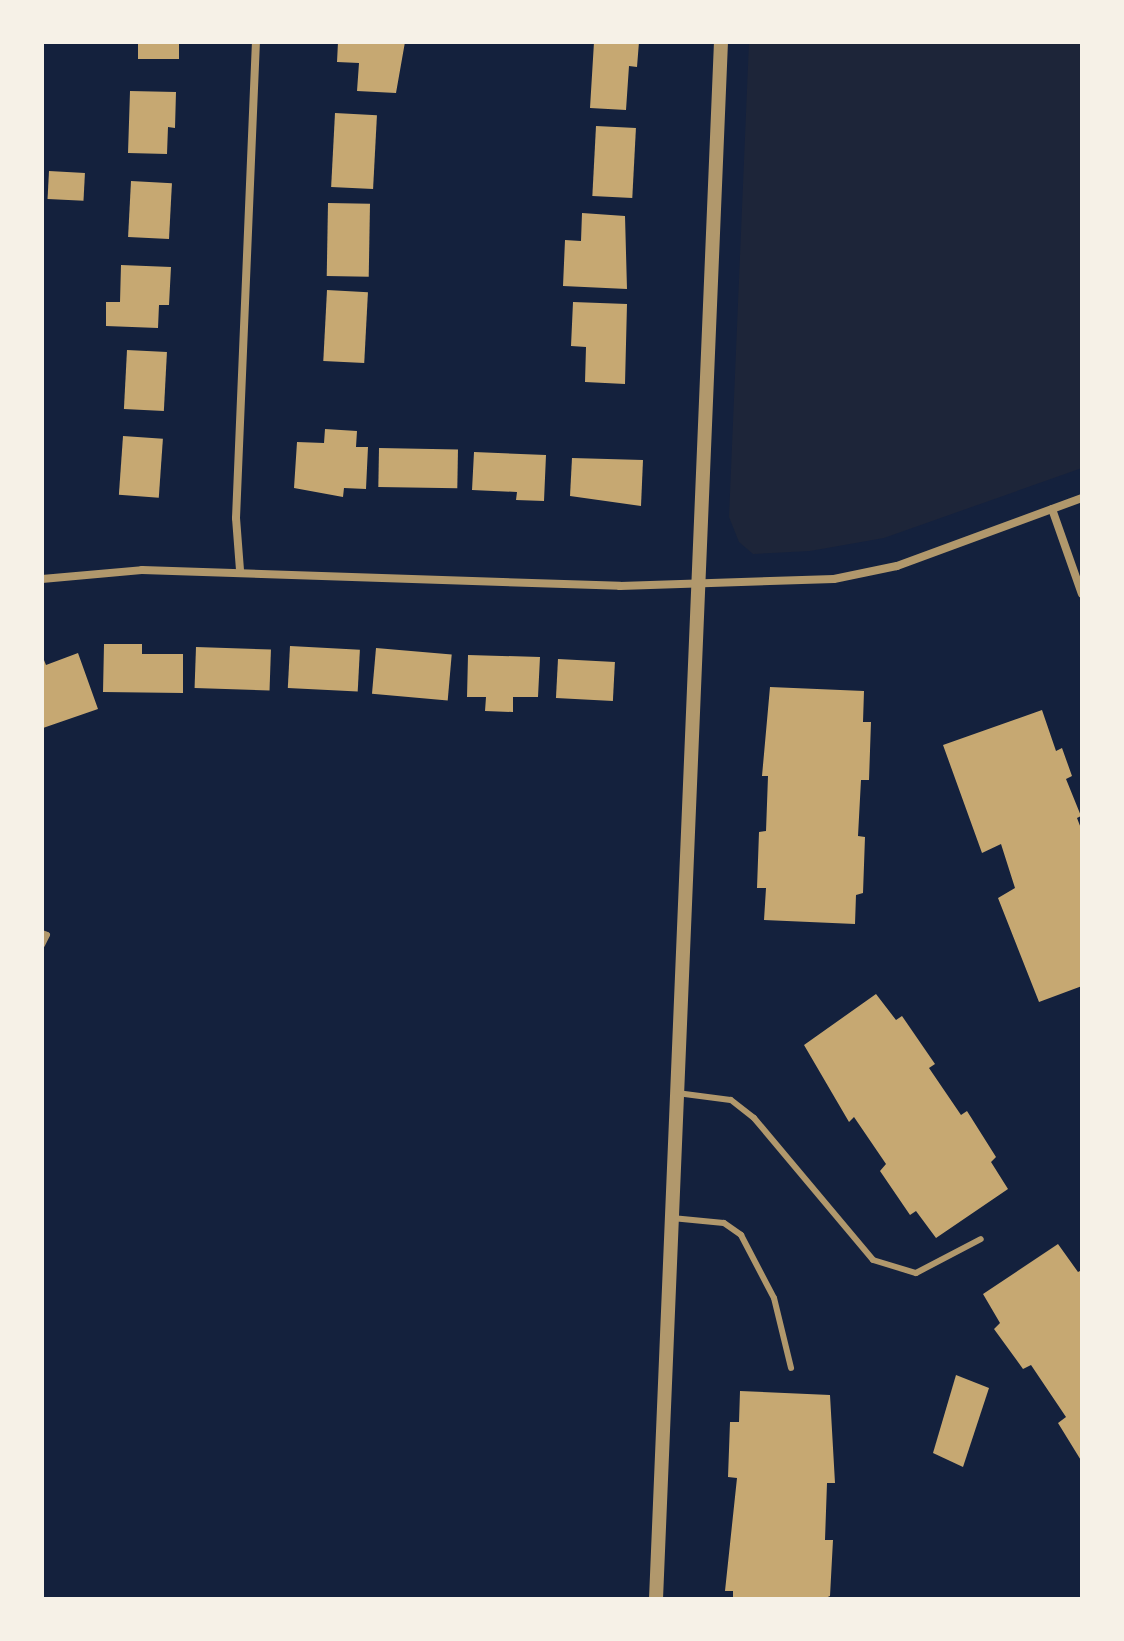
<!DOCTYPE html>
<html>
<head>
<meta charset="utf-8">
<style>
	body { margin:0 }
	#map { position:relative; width:1124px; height:1641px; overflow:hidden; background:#14213d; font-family:"DejaVu Sans",sans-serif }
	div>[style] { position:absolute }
	.green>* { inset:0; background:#1d2539 }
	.building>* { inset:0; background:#c6a872; transform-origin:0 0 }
	.service>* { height:6px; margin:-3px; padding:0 3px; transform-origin:3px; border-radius:3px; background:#b1986c }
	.minor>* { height:8px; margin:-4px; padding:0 4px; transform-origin:4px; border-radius:4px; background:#b1986c }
	.tertiary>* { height:14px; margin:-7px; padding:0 7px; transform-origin:7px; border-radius:7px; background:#b1986c }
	span { translate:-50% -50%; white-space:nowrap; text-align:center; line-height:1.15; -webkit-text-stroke:6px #f6f1e7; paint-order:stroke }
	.frame { position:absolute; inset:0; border:44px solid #f6f1e7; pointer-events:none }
</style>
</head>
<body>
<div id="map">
	<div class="green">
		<div style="clip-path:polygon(749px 42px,1082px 42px,1082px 468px,884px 538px,810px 551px,753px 554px,739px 542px,729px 517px)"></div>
	</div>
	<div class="building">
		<div style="left:138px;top:42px;width:41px;height:17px"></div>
		<div style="clip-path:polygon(338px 42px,405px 42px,396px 93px,357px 91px,359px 63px,337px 62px)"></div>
		<div style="clip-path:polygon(594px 42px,639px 42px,637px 67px,629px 66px,626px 110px,590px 108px)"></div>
		<div style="clip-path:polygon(130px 91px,176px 92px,175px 128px,168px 127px,167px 154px,128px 153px)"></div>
		<div style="left:335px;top:113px;width:42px;height:74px;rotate:3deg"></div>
		<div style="left:596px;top:126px;width:40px;height:70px;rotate:3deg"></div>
		<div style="left:49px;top:171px;width:36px;height:28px;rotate:3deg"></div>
		<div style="left:131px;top:181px;width:41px;height:56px;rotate:3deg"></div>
		<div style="left:328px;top:203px;width:42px;height:73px;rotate:1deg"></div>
		<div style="clip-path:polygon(582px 213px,625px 216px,627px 289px,563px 286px,565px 240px,581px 241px)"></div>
		<div style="clip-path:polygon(121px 265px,171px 267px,169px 305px,159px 305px,158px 328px,106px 326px,106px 302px,120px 302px)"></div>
		<div style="left:327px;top:290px;width:41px;height:71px;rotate:3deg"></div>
		<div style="clip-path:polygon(573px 302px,627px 304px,625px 384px,585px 382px,586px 347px,571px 346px)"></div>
		<div style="left:127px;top:350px;width:40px;height:59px;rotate:3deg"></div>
		<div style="clip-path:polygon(325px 429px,357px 431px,356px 447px,368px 447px,366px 489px,344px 488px,343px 497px,294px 488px,297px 442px,324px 443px)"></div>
		<div style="left:123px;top:436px;width:40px;height:59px;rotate:4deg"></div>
		<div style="left:379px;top:448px;width:79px;height:39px;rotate:1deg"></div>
		<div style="clip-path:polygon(474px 452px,546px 455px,544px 501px,516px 500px,517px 492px,472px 490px)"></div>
		<div style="clip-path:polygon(572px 458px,643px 460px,641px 506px,570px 496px)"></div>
		<div style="clip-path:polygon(104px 644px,142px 644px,142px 654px,183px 654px,183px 693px,103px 692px)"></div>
		<div style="left:290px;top:646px;width:70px;height:42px;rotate:3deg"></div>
		<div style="left:196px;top:647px;width:75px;height:41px;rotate:2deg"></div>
		<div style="left:376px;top:648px;width:76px;height:46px;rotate:5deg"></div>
		<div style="clip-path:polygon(78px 653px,98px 709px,43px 728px,42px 655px,46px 665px)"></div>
		<div style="clip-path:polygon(468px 655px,540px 657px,538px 697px,513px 697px,513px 712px,485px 711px,486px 697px,467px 697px)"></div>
		<div style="left:558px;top:659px;width:57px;height:39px;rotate:3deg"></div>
		<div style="clip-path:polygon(770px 687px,864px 691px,863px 722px,871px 722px,869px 780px,861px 780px,858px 836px,865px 837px,863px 893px,856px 895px,855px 924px,764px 920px,766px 888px,757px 888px,759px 832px,766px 831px,768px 776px,762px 776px)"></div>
		<div style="clip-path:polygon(1042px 710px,1056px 751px,1062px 748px,1072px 776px,1066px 779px,1081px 816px,1077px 818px,1082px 831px,1082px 986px,1039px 1002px,998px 898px,1015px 888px,1001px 844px,982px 853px,943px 745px)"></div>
		<div style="clip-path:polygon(876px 994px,896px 1020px,902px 1016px,935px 1064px,929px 1068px,961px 1115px,967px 1111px,996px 1157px,991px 1162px,1008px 1189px,936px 1238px,916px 1211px,910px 1215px,880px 1171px,886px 1164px,854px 1117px,849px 1122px,804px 1045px)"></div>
		<div style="clip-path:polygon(1058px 1244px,1078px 1272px,1082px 1270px,1082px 1462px,1058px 1423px,1066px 1417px,1031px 1365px,1023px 1369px,994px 1329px,1000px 1323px,983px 1294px)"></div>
		<div style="clip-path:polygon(956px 1375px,989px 1388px,963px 1467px,933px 1453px)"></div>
		<div style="clip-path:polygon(740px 1391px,830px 1395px,835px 1483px,827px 1483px,825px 1540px,833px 1540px,830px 1596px,823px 1599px,733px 1599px,733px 1591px,725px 1591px,737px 1478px,728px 1477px,730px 1422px,739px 1422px)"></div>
	</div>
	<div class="service">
		<div style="left:42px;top:933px;width:5px;rotate:22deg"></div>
		<div style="left:47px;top:935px;width:11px;rotate:117deg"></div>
		<div style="left:677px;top:1093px;width:54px;rotate:7.4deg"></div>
		<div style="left:731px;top:1100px;width:29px;rotate:38deg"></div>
		<div style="left:754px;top:1118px;width:185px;rotate:50deg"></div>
		<div style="left:873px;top:1260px;width:45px;rotate:16.8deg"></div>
		<div style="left:916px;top:1273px;width:73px;rotate:-27.6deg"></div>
		<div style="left:672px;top:1218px;width:52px;rotate:5.5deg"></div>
		<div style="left:724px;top:1223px;width:21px;rotate:35deg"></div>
		<div style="left:741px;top:1235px;width:71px;rotate:62.4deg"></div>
		<div style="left:774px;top:1298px;width:72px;rotate:76.3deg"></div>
	</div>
	<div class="minor">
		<div style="left:1052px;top:509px;width:90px;rotate:70.6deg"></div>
		<div style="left:240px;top:570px;width:52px;rotate:-94.4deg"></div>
		<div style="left:236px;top:518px;width:476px;rotate:-87.6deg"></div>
		<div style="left:42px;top:579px;width:100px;rotate:-5.1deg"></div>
		<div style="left:142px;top:570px;width:478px;rotate:1.9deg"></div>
		<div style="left:620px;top:586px;width:214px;rotate:-1.9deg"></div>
		<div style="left:834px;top:579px;width:64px;rotate:-11.7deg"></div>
		<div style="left:897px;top:566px;width:197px;rotate:-20.2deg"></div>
	</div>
	<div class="tertiary">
		<div style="left:656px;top:1599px;width:1558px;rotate:-87.61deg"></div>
	</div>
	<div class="frame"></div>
</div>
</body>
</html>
